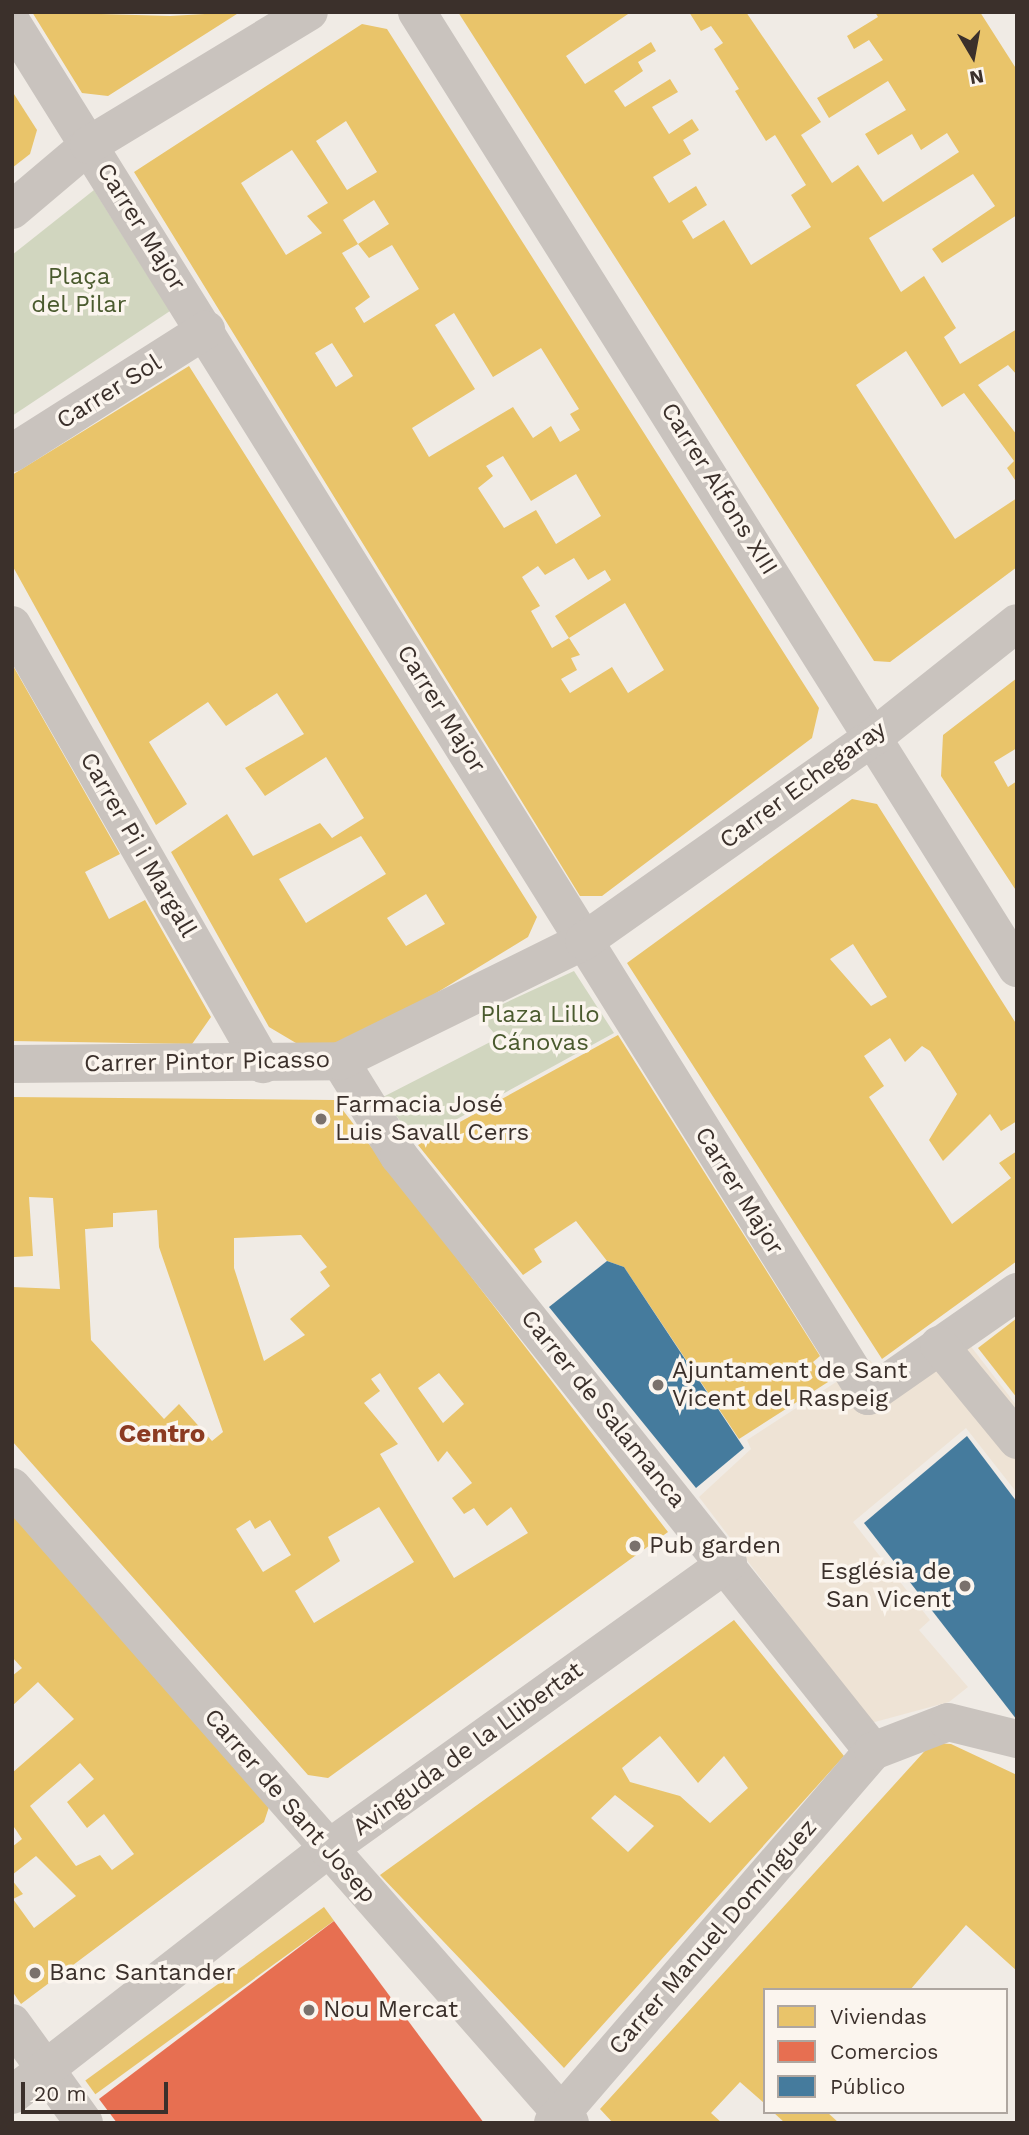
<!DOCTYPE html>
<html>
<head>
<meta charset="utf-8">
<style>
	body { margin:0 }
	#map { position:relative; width:1029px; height:2135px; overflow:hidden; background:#f0ebe5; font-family:"Work Sans",sans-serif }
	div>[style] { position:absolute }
	.green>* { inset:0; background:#d1d6bf }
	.plaza>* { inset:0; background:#eee3d5 }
	.homes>* { inset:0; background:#e9c46a; transform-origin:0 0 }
	.shops>* { inset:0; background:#e76f51 }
	.public>* { inset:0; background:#457b9d }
	.minor>* { height:38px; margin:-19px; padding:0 19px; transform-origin:19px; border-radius:19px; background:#c9c3be }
	.dots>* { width:19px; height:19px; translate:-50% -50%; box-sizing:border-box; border:4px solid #fbf5ee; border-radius:50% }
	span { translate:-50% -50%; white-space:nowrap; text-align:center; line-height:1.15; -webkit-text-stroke:7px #fbf5ee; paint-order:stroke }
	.street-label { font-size:24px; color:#3b302b }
	.park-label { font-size:24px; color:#4a5a2e }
	.poi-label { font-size:24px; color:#3b302b }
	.left { translate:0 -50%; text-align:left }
	.right { translate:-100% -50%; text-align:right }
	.neighbourhood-label { font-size:26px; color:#8c3b22; font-weight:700 }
	.frame { position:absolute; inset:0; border:14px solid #3b302b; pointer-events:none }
	.legend { position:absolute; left:763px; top:1988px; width:245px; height:126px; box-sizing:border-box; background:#fbf5ee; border:2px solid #aea6a0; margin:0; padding:9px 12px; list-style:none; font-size:21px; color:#3b302b }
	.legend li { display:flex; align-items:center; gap:14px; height:35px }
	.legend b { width:35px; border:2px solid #aea6a0 }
	.north { position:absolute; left:938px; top:21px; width:70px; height:70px; -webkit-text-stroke:5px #fbf5ee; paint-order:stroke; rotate:170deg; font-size:19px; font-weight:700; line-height:28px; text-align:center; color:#3b302b }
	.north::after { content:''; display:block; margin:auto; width:24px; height:32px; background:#3b302b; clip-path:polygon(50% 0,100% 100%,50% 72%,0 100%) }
	.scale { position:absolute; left:21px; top:2082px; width:147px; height:32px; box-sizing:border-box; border:4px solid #3b302b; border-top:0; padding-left:9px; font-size:21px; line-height:24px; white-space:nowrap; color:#3b302b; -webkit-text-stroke:5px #fbf5ee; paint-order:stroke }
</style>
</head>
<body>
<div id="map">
	<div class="green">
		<div style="clip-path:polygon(94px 190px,170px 311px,12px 416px,12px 255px)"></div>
		<div style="clip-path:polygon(574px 971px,614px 1033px,415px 1142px,383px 1097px,498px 1038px,479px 1015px)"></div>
	</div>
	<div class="plaza">
		<div style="clip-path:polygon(952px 1322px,1017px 1406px,1017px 1493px,966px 1428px,853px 1522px,930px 1620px,919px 1630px,968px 1687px,949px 1702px,871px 1723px,699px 1497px,751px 1449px,747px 1440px,870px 1360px,881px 1374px)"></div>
	</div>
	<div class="homes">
		<div style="clip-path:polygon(32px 12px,170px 16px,240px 12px,108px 96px,82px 93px)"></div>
		<div style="clip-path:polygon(458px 12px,631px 12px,566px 56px,585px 84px,651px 42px,656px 51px,638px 62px,643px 71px,614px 91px,625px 107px,670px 79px,678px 92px,652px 107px,669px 134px,692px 119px,699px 130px,683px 140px,691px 154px,653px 177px,669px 203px,696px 186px,707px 205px,682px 221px,693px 239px,724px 220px,751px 265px,811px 227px,791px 195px,806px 185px,775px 135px,766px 141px,735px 91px,739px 89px,714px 49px,723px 43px,711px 26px,701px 31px,689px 12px,746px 12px,821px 122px,801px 135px,832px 183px,858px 165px,883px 202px,959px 152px,947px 133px,921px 150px,912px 134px,878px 155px,865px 134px,906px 110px,888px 81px,829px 118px,817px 98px,883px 60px,869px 40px,854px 49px,847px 36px,878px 17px,875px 12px,980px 12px,1017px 70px,1017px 215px,942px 263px,932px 249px,995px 206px,973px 174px,869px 238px,901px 292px,924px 276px,956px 328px,944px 337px,960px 364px,1017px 329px,1017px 375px,1008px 365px,978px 385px,1017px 435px,1017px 483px,1007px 468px,1014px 461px,964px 393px,942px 407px,906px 351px,856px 385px,955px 539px,1017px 498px,1017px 567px,890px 662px,874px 661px)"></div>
		<div style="clip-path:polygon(evenodd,362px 24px,387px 29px,819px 708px,812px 738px,602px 896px,580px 896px,134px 172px,362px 24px,346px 121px,377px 172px,347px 190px,316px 141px,346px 121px,362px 24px,292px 150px,328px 203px,307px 216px,322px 233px,286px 255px,241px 183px,292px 150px,362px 24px,374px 200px,389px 224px,358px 244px,369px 258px,392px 245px,419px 289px,364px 323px,355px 308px,370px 297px,342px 253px,358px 244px,343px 220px,374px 200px,362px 24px,454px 313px,493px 377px,541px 348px,579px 409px,570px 414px,580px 430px,560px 442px,551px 426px,533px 438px,513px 407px,429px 457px,412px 428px,475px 389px,435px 325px,454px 313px,362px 24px,332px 343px,353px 376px,336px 387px,315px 353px,332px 343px,362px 24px,503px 456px,531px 501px,576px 474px,601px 516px,556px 544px,536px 510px,504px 528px,478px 488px,493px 476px,486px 466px,503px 456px,362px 24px,574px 558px,588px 580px,605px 570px,611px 580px,555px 616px,569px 638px,625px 603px,664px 670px,628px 693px,612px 667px,570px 693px,561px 679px,577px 670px,571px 658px,580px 655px,569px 638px,552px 648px,531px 611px,540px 606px,522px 577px,538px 566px,545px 575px,574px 558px)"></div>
		<div style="clip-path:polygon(12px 91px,37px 130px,30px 154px,12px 168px)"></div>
		<div style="clip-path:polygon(evenodd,189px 366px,537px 917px,528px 937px,351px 1045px,296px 1043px,269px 1027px,171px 852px,227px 814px,253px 856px,320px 823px,332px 838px,364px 818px,326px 757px,265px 796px,245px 768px,304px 734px,277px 693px,226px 726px,208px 702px,149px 742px,187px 804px,156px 825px,12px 565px,12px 475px,189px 366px,361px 836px,386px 874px,306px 923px,279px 879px,361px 836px,189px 366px,426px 894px,445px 924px,406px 946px,387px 918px,426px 894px)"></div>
		<div style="clip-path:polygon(12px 664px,120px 854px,85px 872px,109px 919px,145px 900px,211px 1017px,192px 1044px,12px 1041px)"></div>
		<div style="clip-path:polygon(1017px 678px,1017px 748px,994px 762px,1008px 787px,1017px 781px,1017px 892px,941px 776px,943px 735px)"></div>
		<div style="clip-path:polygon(evenodd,852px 799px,877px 804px,1017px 1025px,1017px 1121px,1001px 1131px,990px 1114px,943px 1161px,929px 1140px,957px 1094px,930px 1051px,922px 1046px,905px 1062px,890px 1038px,864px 1056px,884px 1086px,869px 1097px,952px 1224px,1011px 1178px,999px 1163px,1017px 1151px,1017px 1261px,882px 1359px,627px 963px,852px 799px,853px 944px,887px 997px,871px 1006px,830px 959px,853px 944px)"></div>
		<div style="clip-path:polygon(618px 1035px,820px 1356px,813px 1362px,828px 1382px,739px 1439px,624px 1267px,607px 1261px,576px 1221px,534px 1249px,542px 1262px,523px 1275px,418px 1145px)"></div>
		<div style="clip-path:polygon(evenodd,12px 1097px,335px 1100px,668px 1532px,328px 1778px,308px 1775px,12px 1441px,12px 1287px,60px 1289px,53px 1198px,29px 1197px,33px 1256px,14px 1257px,12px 1097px,157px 1210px,159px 1247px,223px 1432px,212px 1441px,179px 1404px,164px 1419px,91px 1340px,85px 1229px,113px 1227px,113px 1213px,157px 1210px,12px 1097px,301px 1235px,327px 1267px,320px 1272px,330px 1286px,290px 1319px,305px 1335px,264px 1361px,234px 1268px,234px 1238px,301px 1235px,12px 1097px,380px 1373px,438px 1462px,447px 1451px,472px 1483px,452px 1498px,464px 1514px,474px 1508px,487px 1526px,511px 1507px,528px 1533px,454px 1578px,380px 1454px,398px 1444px,364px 1403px,380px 1391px,371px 1379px,380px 1373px,12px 1097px,439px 1373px,464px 1404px,443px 1423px,418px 1388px,439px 1373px,12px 1097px,379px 1507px,414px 1562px,314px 1623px,295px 1591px,340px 1561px,328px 1537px,379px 1507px,12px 1097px,250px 1520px,255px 1529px,270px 1520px,291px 1555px,263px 1572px,236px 1529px,250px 1520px)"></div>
		<div style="clip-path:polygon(1017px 1318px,1017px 1398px,978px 1348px)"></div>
		<div style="clip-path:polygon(evenodd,12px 1514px,269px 1807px,264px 1822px,21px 2004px,12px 1991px,12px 1880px,23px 1894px,13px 1899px,34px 1928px,76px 1896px,36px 1856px,12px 1875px,12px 1847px,22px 1839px,12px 1824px,12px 1773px,74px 1719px,38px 1682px,12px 1706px,12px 1676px,22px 1668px,12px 1657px,12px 1514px,80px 1763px,94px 1779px,67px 1802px,87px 1828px,104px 1814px,134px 1854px,112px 1870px,100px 1855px,76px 1866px,30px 1806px,80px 1763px)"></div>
		<div style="clip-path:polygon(evenodd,734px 1620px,844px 1756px,564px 2068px,380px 1875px,734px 1620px,660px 1736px,698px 1783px,724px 1756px,748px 1788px,710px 1823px,680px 1796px,630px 1782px,622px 1768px,660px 1736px,734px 1620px,615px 1795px,654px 1826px,628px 1852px,591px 1818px,615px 1795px)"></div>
		<div style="clip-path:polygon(932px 1743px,951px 1744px,1017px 1775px,1017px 1971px,966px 1925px,910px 1990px,765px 1990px,765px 2104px,740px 2082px,711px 2113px,722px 2123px,613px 2123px,600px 2109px)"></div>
		<div style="left:324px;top:1907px;width:17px;height:295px;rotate:54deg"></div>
		<div style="clip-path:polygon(773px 2112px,827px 2112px,839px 2123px,785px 2123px)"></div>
	</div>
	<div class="shops">
		<div style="clip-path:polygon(334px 1921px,484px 2123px,117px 2123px,99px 2099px)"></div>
	</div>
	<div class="public">
		<div style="clip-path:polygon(607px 1261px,624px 1267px,744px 1448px,696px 1488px,549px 1307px)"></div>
		<div style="clip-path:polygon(967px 1436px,1017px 1502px,1017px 1720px,864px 1523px)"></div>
	</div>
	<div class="minor">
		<div style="left:417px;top:12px;width:1129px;rotate:57.89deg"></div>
		<div style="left:12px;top:23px;width:1618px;rotate:58.06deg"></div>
		<div style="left:868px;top:1396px;width:182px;rotate:-34.9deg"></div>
		<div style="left:12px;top:210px;width:101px;rotate:-40.2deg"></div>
		<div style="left:89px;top:145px;width:257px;rotate:-31.2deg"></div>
		<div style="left:12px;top:453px;width:230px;rotate:-32.4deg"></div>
		<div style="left:12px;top:625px;width:506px;rotate:60.24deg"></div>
		<div style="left:340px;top:1061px;width:112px;rotate:58.2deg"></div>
		<div style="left:399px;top:1156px;width:761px;rotate:51.46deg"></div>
		<div style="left:12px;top:1064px;width:328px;rotate:-0.5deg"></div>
		<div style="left:340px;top:1061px;width:272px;rotate:-26.2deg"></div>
		<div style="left:584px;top:941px;width:356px;rotate:-35.2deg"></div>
		<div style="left:875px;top:736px;width:181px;rotate:-38.5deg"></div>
		<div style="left:939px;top:1345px;width:123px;rotate:50.6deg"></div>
		<div style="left:12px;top:1487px;width:846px;rotate:48.74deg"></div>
		<div style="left:12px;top:2023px;width:123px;rotate:54.2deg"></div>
		<div style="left:12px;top:2095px;width:400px;rotate:-37.9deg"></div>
		<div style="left:328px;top:1849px;width:492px;rotate:-35.6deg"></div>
		<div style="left:553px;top:2123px;width:491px;rotate:-49.3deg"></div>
		<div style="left:873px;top:1751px;width:80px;rotate:-21.1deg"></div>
		<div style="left:948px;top:1722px;width:71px;rotate:13.8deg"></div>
	</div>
	<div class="dots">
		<div style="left:321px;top:1119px;background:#7a716c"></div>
		<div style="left:658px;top:1385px;background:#7a716c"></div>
		<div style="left:635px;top:1546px;background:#7a716c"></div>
		<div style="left:965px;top:1586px;background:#7a716c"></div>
		<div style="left:35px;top:1973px;background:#7a716c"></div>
		<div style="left:309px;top:2010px;background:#7a716c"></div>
	</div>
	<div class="street-label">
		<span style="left:141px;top:227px;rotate:58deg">Carrer Major</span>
		<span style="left:109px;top:392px;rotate:-32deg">Carrer Sol</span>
		<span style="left:719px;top:489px;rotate:58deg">Carrer Alfons XIII</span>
		<span style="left:441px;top:709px;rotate:58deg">Carrer Major</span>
		<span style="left:803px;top:785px;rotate:-36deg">Carrer Echegaray</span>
		<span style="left:138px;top:845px;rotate:60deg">Carrer Pi i Margall</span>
		<span style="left:207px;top:1062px;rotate:-1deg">Carrer Pintor Picasso</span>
		<span style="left:739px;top:1191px;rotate:58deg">Carrer Major</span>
		<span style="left:603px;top:1409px;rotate:51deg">Carrer de Salamanca</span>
		<span style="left:468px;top:1749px;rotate:-36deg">Avinguda de la Llibertat</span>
		<span style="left:290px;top:1806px;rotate:49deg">Carrer de Sant Josep</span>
		<span style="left:713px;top:1937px;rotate:-49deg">Carrer Manuel Domínguez</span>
	</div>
	<div class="park-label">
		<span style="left:79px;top:291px">Plaça<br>del Pilar</span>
		<span style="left:540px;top:1029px">Plaza Lillo<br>Cánovas</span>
	</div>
	<div class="poi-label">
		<span class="left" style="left:335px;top:1119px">Farmacia José<br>Luis Savall Cerrs</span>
		<span class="left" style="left:672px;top:1385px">Ajuntament de Sant<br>Vicent del Raspeig</span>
		<span class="left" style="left:649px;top:1546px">Pub garden</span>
		<span class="right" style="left:951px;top:1586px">Església de<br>San Vicent</span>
		<span class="left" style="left:49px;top:1973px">Banc Santander</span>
		<span class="left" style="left:323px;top:2010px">Nou Mercat</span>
	</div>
	<div class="neighbourhood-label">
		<span style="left:162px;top:1434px">Centro</span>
	</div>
	<div class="frame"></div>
	<ul class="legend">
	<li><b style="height:19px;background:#e9c46a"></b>Viviendas</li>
	<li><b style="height:19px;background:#e76f51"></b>Comercios</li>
	<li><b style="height:19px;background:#457b9d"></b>Público</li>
	</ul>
	<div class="north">N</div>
	<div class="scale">20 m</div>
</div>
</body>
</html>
